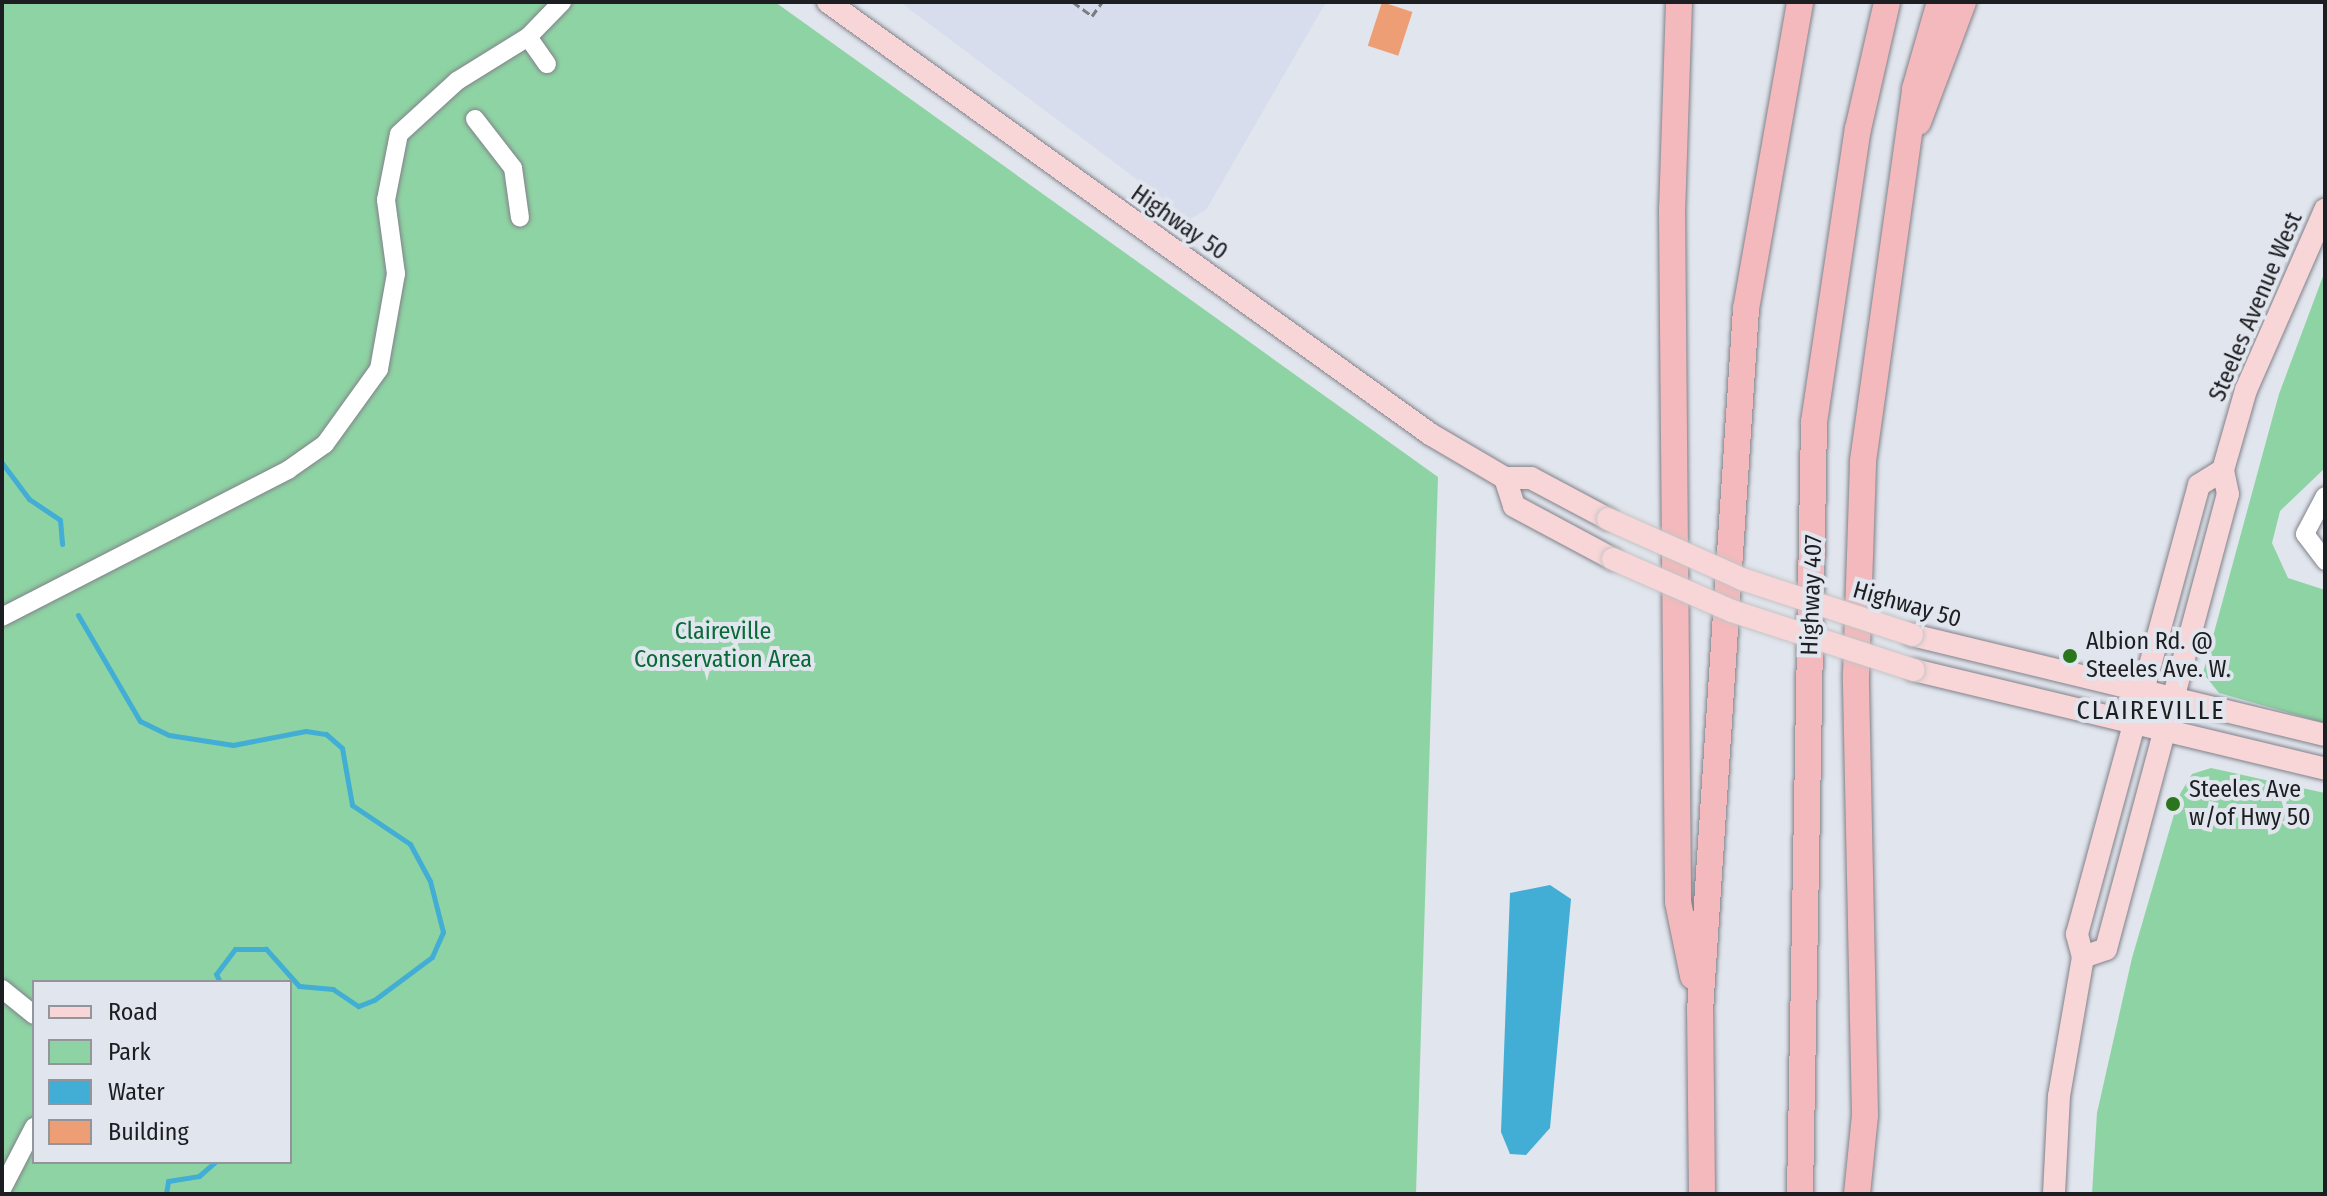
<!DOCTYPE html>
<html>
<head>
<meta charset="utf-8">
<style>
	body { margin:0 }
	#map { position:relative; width:2327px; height:1196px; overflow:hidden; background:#e1e5ed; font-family:"Fira Sans Condensed",sans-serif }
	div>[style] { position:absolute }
	.built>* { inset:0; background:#d7dded }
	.green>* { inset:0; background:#8ed3a3 }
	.water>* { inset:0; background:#42aed5 }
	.stream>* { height:5px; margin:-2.5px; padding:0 2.5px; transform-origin:2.5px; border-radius:2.5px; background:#42aed5 }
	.building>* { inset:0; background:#ee9e75; transform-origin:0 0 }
	.path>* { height:3px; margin-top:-1.5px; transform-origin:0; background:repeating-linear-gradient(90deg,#7a7c82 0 8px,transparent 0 12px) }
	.roads { filter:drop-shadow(0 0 2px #80828a) drop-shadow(0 0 2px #80828a) }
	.minor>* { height:18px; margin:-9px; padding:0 9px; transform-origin:9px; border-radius:9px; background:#fff }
	.major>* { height:22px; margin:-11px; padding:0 11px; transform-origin:11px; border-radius:11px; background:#f8d5d7 }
	.highway>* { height:26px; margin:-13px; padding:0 13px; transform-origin:13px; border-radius:13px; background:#f4b9bc }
	.bridges { filter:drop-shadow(0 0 2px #c4c4c5) drop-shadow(0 0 2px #c4c4c5) }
	.major-bridge>* { height:22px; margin:-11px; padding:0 11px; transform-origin:11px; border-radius:11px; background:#f8d5d7 }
	.dots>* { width:22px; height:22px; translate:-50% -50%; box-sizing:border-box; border:4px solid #e1e5ed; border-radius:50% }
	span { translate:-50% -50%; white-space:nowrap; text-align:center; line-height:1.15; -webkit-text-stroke:8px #e1e5ed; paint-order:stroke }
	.street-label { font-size:24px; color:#1d1e21 }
	.park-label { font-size:24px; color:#0a6938 }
	.poi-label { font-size:24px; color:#1d1e21 }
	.left { translate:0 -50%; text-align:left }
	.neighbourhood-label { font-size:26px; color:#1d1e21; letter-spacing:2px }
	.frame { position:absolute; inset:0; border:4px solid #1d1e21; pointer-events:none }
	.legend { position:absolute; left:32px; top:980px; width:260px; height:184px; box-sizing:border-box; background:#e1e5ed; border:2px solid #93959b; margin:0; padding:10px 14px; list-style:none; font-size:24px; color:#1d1e21 }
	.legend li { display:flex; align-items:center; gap:16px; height:40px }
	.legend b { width:40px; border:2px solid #93959b }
</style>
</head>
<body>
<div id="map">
	<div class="built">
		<div style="clip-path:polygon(900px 2px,1326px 2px,1206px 210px,1190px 219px)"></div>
	</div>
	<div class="green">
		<div style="clip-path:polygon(evenodd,2px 2px,775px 2px,1438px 477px,1416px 1194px,2px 1194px,2px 2px,34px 982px,290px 982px,290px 1162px,34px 1162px,34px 982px)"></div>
		<div style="clip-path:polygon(2325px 271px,2325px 468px,2280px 511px,2272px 543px,2288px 578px,2325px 590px,2325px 723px,2219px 693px,2203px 673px,2279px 394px)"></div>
		<div style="clip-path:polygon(2211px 768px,2325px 793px,2325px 1194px,2092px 1194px,2097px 1113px,2132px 958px,2180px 794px,2192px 774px)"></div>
	</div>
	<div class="water">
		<div style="clip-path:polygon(1550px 885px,1571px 899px,1550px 1128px,1526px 1155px,1510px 1154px,1501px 1132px,1510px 893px)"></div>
	</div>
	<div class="stream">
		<div style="left:2px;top:463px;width:45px;rotate:53.1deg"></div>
		<div style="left:29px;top:499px;width:37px;rotate:34deg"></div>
		<div style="left:60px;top:520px;width:24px;rotate:85deg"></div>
		<div style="left:78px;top:615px;width:123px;rotate:59.7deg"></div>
		<div style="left:140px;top:721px;width:32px;rotate:26deg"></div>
		<div style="left:169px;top:735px;width:65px;rotate:8.9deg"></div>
		<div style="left:233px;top:745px;width:74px;rotate:-10.9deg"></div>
		<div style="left:306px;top:731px;width:20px;rotate:9deg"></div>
		<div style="left:326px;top:734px;width:21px;rotate:41deg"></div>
		<div style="left:342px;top:748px;width:58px;rotate:80deg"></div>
		<div style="left:352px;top:805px;width:70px;rotate:33.9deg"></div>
		<div style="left:410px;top:844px;width:42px;rotate:61.6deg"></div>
		<div style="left:430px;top:881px;width:53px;rotate:75.7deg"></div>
		<div style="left:443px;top:932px;width:27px;rotate:114deg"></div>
		<div style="left:432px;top:957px;width:72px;rotate:143.4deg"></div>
		<div style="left:374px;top:1000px;width:17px;rotate:159deg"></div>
		<div style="left:358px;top:1006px;width:30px;rotate:-146deg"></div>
		<div style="left:333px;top:989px;width:34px;rotate:-175deg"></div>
		<div style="left:299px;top:986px;width:50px;rotate:-131.7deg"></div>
		<div style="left:266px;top:949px;width:31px;rotate:180deg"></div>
		<div style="left:235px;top:949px;width:31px;rotate:127deg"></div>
		<div style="left:216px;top:974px;width:9px;rotate:63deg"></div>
		<div style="left:166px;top:1194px;width:13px;rotate:-81deg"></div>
		<div style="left:168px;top:1181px;width:31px;rotate:-9deg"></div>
		<div style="left:199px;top:1176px;width:21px;rotate:-41deg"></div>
	</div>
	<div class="building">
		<div style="left:1382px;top:2px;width:32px;height:46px;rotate:18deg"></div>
	</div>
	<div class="path">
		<div style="left:1073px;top:2px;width:24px;rotate:36deg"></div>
		<div style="left:1092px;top:16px;width:17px;rotate:-54deg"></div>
	</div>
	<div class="roads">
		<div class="minor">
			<div style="left:528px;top:37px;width:33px;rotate:55deg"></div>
			<div style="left:475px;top:119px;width:62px;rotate:52.2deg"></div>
			<div style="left:513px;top:168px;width:50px;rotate:82deg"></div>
			<div style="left:2325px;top:496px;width:43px;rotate:117.8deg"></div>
			<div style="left:2305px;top:534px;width:34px;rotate:53deg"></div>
			<div style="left:2px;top:617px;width:322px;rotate:-27.2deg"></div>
			<div style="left:288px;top:470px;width:45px;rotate:-35.1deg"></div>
			<div style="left:325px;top:444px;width:92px;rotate:-54.2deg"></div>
			<div style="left:379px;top:369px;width:97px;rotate:-79.9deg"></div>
			<div style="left:396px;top:274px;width:75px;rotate:-97.7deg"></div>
			<div style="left:386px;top:200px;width:67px;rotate:-78.9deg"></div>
			<div style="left:399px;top:134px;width:79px;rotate:-42.4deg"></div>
			<div style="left:457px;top:81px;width:84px;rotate:-31.8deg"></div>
			<div style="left:528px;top:37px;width:49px;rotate:-45.8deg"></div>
			<div style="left:2px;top:989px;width:41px;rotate:39.1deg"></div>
			<div style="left:2px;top:1189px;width:70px;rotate:-62.7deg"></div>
		</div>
		<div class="major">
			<div style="left:828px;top:2px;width:741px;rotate:35.66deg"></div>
			<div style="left:1430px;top:434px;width:87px;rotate:30.4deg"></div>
			<div style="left:1505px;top:478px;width:26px"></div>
			<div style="left:1531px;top:478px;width:87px;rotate:28deg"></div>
			<div style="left:1505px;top:478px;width:29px;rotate:72deg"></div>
			<div style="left:1514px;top:506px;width:112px;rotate:28.2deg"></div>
			<div style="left:1912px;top:635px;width:425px;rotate:13.6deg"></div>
			<div style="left:1914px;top:670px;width:423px;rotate:13.5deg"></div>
			<div style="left:2083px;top:957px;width:24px;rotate:-19deg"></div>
			<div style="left:2106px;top:949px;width:471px;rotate:-75deg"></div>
			<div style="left:2228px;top:494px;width:25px;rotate:-102deg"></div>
			<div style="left:2223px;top:470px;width:83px;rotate:-74deg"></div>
			<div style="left:2246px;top:390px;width:197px;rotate:-66.3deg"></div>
			<div style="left:2054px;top:1194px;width:98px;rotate:-87.1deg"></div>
			<div style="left:2059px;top:1096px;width:141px;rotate:-80.2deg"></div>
			<div style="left:2083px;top:957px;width:24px;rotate:-105deg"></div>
			<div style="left:2077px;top:934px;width:465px;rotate:-74.8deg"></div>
			<div style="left:2199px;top:485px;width:28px;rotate:-32deg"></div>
		</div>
		<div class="highway">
			<div style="left:1679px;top:2px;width:207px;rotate:91.9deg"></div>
			<div style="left:1672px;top:209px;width:693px;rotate:89.5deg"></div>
			<div style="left:1678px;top:902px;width:76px;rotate:78.5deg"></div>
			<div style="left:1918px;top:122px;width:128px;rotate:-69.4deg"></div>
			<div style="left:1702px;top:1194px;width:183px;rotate:-90.6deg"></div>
			<div style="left:1700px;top:1011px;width:704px;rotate:-86.25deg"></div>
			<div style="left:1746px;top:309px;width:312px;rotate:-80deg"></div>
			<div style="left:1800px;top:1194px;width:772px;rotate:-88.96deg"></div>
			<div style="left:1814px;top:422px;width:296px;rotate:-81.5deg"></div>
			<div style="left:1858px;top:129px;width:130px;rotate:-77.1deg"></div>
			<div style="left:1857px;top:1194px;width:79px;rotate:-84.2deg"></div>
			<div style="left:1865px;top:1115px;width:440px;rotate:-91.2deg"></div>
			<div style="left:1856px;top:675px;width:214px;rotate:-88.1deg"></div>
			<div style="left:1863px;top:461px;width:376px;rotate:-82deg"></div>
			<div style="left:1915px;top:89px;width:91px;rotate:-74deg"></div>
		</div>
	</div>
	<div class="bridges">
		<div class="major-bridge">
			<div style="left:1608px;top:519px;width:147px;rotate:24.1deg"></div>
			<div style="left:1742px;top:579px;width:179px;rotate:18.2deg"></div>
			<div style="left:1613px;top:559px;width:130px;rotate:23.6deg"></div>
			<div style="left:1732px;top:611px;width:191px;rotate:18deg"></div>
		</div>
	</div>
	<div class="dots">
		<div style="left:2070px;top:656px;background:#2b761c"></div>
		<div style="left:2173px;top:804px;background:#2b761c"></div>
	</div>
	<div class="street-label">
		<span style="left:1179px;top:223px;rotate:35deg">Highway 50</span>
		<span style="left:2256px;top:307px;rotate:-67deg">Steeles Avenue West</span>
		<span style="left:1812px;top:595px;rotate:-88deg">Highway 407</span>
		<span style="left:1907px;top:605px;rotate:16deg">Highway 50</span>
	</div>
	<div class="park-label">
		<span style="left:723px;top:646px">Claireville<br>Conservation Area</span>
	</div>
	<div class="poi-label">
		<span class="left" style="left:2086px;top:656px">Albion Rd. @<br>Steeles Ave. W.</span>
		<span class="left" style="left:2189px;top:804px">Steeles Ave<br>w/of Hwy 50</span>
	</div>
	<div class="neighbourhood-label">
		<span style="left:2151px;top:711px">CLAIREVILLE</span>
	</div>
	<div class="frame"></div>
	<ul class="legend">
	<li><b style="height:10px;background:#f8d5d7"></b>Road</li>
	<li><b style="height:22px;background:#8ed3a3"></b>Park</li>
	<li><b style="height:22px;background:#42aed5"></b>Water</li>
	<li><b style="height:22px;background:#ee9e75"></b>Building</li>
	</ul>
</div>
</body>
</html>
